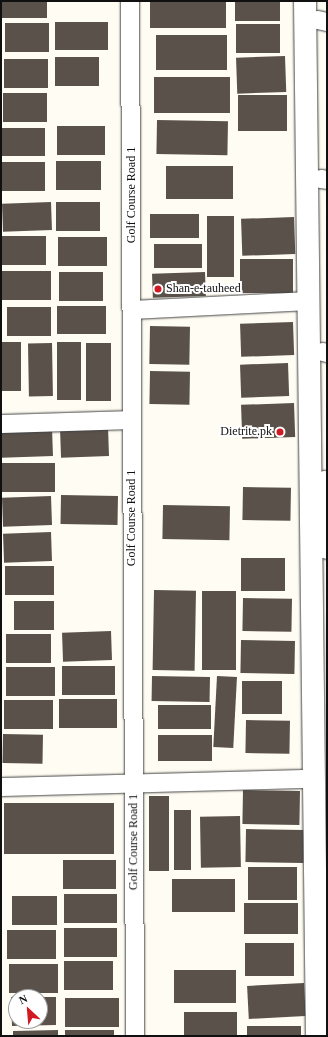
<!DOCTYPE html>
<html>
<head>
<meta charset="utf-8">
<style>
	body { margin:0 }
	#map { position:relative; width:328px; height:1037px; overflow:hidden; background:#fffdf3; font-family:Georgia,serif }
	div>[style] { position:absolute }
	.building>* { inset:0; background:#5a514b; transform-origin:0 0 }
	.roads { filter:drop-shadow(0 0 1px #434343) drop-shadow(0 0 1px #434343) }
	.minor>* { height:18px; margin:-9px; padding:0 9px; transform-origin:9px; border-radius:9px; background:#fff }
	.tertiary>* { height:22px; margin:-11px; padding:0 11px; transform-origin:11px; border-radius:11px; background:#fff }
	.dots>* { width:11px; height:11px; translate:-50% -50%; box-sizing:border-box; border:2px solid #fff; border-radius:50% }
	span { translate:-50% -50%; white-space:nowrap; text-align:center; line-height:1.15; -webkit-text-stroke:4px #fff; paint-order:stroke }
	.street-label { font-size:12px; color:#101010 }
	.poi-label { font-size:12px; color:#101010 }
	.left { translate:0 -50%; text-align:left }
	.right { translate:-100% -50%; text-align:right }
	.frame { position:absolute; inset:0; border:2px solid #101010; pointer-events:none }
	.north { position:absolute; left:8px; top:989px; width:40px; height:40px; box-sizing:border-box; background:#fff; border:1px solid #9f9f9f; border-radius:50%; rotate:334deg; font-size:11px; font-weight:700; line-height:16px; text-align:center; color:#101010 }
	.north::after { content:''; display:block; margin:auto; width:14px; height:18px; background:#d01922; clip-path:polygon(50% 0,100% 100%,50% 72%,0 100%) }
</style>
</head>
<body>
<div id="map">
	<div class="building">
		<div style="left:1px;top:1px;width:46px;height:17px"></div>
		<div style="left:150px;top:1px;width:76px;height:27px"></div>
		<div style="left:235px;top:1px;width:45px;height:20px"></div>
		<div style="left:108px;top:22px;width:28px;height:53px;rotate:90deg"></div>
		<div style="left:49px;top:23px;width:29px;height:44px;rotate:90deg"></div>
		<div style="left:236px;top:24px;width:44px;height:29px"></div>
		<div style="left:156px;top:35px;width:71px;height:35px"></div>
		<div style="left:285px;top:56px;width:36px;height:49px;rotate:88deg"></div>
		<div style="left:99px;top:57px;width:29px;height:44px;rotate:90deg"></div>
		<div style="left:4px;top:59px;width:44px;height:29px"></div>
		<div style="left:154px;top:77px;width:76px;height:36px"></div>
		<div style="left:3px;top:93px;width:44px;height:29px"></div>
		<div style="left:287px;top:95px;width:36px;height:49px;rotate:90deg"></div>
		<div style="left:157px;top:120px;width:71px;height:34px;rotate:1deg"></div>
		<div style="left:57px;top:126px;width:48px;height:29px"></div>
		<div style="left:1px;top:128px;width:44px;height:28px"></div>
		<div style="left:56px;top:161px;width:45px;height:29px"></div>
		<div style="left:1px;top:162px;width:44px;height:29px"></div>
		<div style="left:166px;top:166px;width:67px;height:33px"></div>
		<div style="left:51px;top:202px;width:28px;height:49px;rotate:88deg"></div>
		<div style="left:56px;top:202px;width:44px;height:29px"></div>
		<div style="left:150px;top:214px;width:49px;height:24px"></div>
		<div style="left:207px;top:216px;width:27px;height:61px"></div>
		<div style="left:294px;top:217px;width:37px;height:53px;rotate:88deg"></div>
		<div style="left:1px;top:236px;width:45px;height:29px"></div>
		<div style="left:58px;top:237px;width:49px;height:29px"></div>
		<div style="left:154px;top:244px;width:48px;height:24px"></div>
		<div style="left:240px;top:259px;width:53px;height:34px"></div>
		<div style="left:2px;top:271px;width:49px;height:29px"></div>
		<div style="left:103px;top:272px;width:29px;height:44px;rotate:90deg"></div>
		<div style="left:205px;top:272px;width:24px;height:53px;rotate:88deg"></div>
		<div style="left:106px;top:306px;width:28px;height:49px;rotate:90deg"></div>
		<div style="left:51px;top:307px;width:29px;height:44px;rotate:90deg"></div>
		<div style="left:293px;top:322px;width:33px;height:53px;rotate:88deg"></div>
		<div style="left:150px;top:326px;width:40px;height:38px;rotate:1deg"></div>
		<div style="left:1px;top:342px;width:20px;height:49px"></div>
		<div style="left:57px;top:342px;width:24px;height:58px"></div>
		<div style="left:52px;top:343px;width:53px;height:24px;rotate:89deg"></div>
		<div style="left:86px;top:343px;width:25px;height:58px"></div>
		<div style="left:288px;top:363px;width:33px;height:48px;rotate:88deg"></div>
		<div style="left:150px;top:371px;width:40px;height:33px;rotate:1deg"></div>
		<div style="left:294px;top:403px;width:34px;height:53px;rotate:88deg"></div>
		<div style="left:108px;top:427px;width:29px;height:48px;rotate:88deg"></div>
		<div style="left:52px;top:428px;width:28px;height:51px;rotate:88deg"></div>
		<div style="left:55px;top:463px;width:29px;height:54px;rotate:90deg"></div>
		<div style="left:243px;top:487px;width:48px;height:33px;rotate:1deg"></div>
		<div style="left:61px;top:495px;width:57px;height:29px;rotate:1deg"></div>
		<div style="left:51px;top:496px;width:29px;height:49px;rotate:88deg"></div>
		<div style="left:163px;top:505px;width:67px;height:34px;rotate:1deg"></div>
		<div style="left:51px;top:532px;width:29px;height:48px;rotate:88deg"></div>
		<div style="left:241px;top:558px;width:44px;height:33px"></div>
		<div style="left:5px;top:566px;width:49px;height:29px"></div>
		<div style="left:154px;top:590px;width:42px;height:80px;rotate:1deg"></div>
		<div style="left:202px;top:591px;width:34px;height:79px"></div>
		<div style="left:243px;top:598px;width:49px;height:33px;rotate:1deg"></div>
		<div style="left:14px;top:601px;width:40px;height:29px"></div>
		<div style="left:111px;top:631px;width:29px;height:49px;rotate:88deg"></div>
		<div style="left:6px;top:634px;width:45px;height:29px"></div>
		<div style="left:241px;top:640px;width:54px;height:33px;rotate:1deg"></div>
		<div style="left:62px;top:666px;width:53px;height:29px"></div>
		<div style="left:6px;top:667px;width:49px;height:29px"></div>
		<div style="left:152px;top:676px;width:58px;height:25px;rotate:1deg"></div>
		<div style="left:217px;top:676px;width:20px;height:71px;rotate:3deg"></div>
		<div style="left:242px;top:681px;width:40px;height:33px"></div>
		<div style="left:117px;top:699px;width:29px;height:58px;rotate:90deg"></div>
		<div style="left:53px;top:700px;width:29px;height:49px;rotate:90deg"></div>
		<div style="left:158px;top:705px;width:53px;height:24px"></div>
		<div style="left:246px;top:720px;width:44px;height:33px;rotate:1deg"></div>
		<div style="left:3px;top:734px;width:40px;height:29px;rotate:1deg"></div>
		<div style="left:158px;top:735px;width:54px;height:26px"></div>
		<div style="left:243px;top:790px;width:57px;height:34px;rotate:1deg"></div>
		<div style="left:149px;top:796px;width:20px;height:75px"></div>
		<div style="left:114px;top:803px;width:51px;height:110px;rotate:90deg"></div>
		<div style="left:174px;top:810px;width:17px;height:60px"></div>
		<div style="left:240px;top:816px;width:51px;height:40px;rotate:89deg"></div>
		<div style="left:246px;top:829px;width:58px;height:33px;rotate:1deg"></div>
		<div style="left:116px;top:860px;width:29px;height:53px;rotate:90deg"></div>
		<div style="left:297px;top:867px;width:33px;height:49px;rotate:90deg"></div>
		<div style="left:235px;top:879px;width:33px;height:63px;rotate:90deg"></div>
		<div style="left:64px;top:894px;width:53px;height:29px"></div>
		<div style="left:12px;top:896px;width:45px;height:29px"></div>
		<div style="left:298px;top:903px;width:31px;height:54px;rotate:90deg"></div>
		<div style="left:117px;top:928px;width:29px;height:53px;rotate:90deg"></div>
		<div style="left:56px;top:930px;width:29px;height:49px;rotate:90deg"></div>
		<div style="left:294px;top:943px;width:33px;height:49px;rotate:90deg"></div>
		<div style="left:113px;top:961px;width:29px;height:49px;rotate:90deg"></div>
		<div style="left:9px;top:964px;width:49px;height:29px"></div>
		<div style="left:236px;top:970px;width:33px;height:62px;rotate:90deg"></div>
		<div style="left:304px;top:983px;width:33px;height:57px;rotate:87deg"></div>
		<div style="clip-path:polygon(11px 997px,16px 997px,16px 1021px,40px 1021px,40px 997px,56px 997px,56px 1025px,12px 1026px)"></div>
		<div style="left:65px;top:998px;width:54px;height:29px"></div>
		<div style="left:237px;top:1012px;width:24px;height:53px;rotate:90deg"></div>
		<div style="left:301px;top:1026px;width:10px;height:54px;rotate:90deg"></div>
		<div style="clip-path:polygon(58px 1030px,58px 1036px,13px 1036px,13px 1031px)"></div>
		<div style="left:65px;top:1030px;width:49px;height:6px"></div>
	</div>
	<div class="roads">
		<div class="minor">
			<div style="left:130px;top:1px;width:1035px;rotate:89.72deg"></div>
			<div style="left:318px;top:20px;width:9px;rotate:13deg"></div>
			<div style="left:321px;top:179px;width:6px;rotate:9deg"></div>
			<div style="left:132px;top:310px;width:177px;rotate:-2.9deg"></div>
			<div style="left:323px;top:352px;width:4px;rotate:14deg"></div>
			<div style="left:1px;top:424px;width:131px;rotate:-1.7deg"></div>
			<div style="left:1px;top:787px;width:312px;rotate:-1.5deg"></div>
		</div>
		<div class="tertiary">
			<div style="left:305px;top:1px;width:1035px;rotate:89.34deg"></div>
			<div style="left:325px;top:482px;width:66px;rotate:88.3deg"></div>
		</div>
	</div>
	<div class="dots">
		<div style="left:158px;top:289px;background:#d01922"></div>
		<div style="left:280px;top:432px;background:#d01922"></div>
	</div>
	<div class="street-label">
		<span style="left:132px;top:195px;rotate:-90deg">Golf Course Road 1</span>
		<span style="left:132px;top:518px;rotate:-90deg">Golf Course Road 1</span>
		<span style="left:134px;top:842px;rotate:-90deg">Golf Course Road 1</span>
	</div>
	<div class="poi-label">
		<span class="left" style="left:166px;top:289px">Shan-e-tauheed</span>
		<span class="right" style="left:272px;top:432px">Dietrite.pk</span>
	</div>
	<div class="frame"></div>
	<div class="north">N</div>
</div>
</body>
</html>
